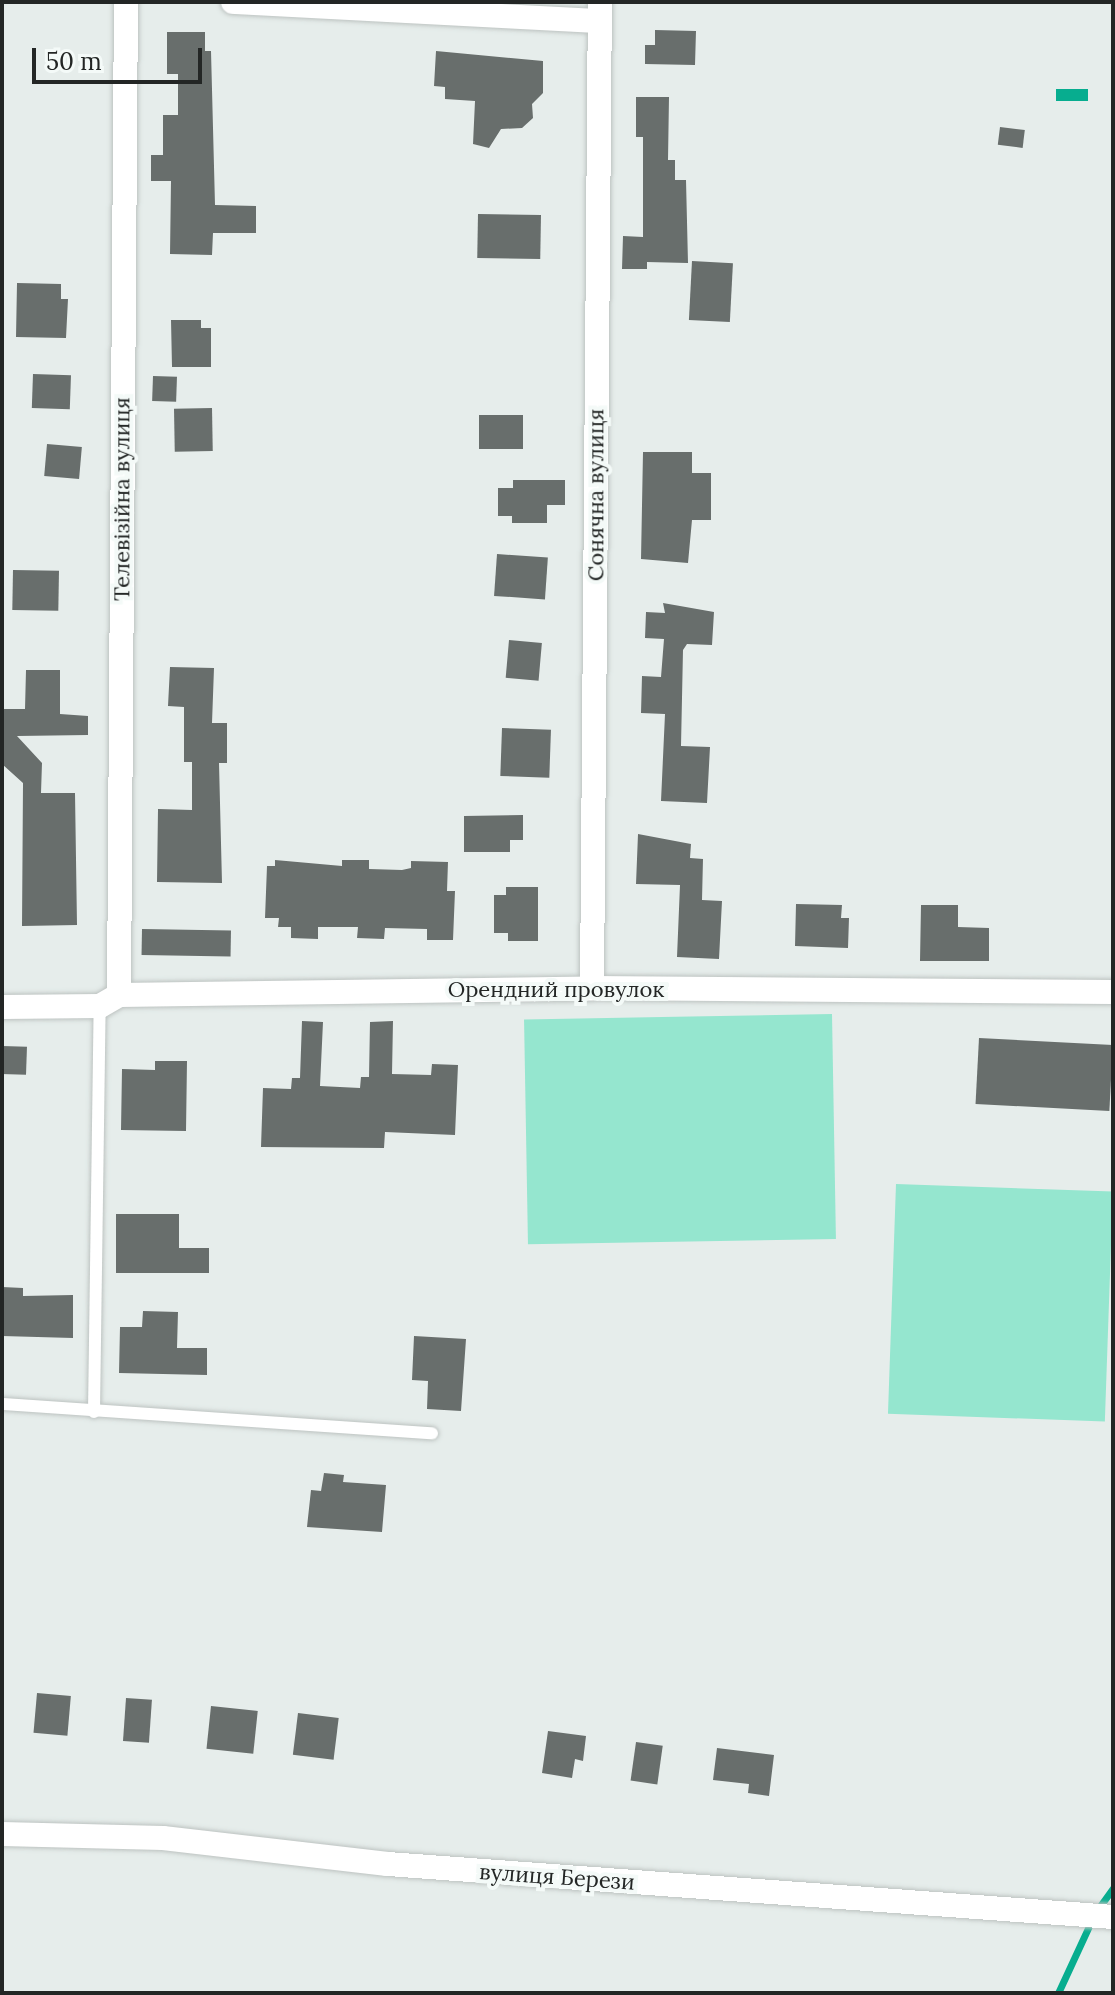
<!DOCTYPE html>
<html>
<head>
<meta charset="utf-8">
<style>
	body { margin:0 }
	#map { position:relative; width:1115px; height:1995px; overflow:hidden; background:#e6edeb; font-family:Lora,serif }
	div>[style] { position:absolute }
	.green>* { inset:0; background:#95e6cf; transform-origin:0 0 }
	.water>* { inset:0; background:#07ad8f; transform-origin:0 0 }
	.stream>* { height:7px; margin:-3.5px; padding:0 3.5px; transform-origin:3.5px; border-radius:3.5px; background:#07ad8f }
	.building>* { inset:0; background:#686e6c; transform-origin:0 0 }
	.roads { filter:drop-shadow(0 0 2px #bdc3c1) drop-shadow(0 0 2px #bdc3c1) }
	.service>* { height:12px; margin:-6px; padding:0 6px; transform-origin:6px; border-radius:6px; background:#fff }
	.minor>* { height:24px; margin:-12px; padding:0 12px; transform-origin:12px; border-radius:12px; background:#fff }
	span { translate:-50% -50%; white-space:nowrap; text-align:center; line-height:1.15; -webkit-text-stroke:8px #f4faf8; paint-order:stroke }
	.street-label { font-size:22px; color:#232625 }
	.frame { position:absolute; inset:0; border:4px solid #232625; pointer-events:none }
	.scale { position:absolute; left:32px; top:48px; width:170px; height:36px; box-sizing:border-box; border:4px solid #232625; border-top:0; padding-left:10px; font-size:24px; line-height:28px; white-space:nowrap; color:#232625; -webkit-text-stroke:6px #f4faf8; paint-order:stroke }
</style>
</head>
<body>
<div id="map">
	<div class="green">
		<div style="left:832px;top:1014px;width:225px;height:308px;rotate:89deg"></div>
		<div style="left:896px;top:1184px;width:217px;height:230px;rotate:2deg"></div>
	</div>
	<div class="water">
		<div style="left:1056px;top:89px;width:32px;height:12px"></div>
	</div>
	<div class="stream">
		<div style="left:1058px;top:1993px;width:88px;rotate:-65.2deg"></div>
		<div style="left:1095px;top:1913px;width:31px;rotate:-54deg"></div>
	</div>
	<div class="building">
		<div style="clip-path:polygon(655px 30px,696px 31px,695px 65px,645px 64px,645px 45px,655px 45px)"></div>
		<div style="clip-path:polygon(167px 32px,205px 32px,205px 51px,211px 51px,215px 205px,256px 206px,256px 233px,213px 233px,212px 255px,170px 254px,171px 181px,151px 181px,151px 155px,163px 155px,163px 115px,178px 115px,178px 74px,167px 74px)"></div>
		<div style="clip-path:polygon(436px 51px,543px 61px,543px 93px,532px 104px,533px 118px,522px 128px,501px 129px,489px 148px,473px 144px,475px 101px,445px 99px,445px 87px,434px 86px)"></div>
		<div style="clip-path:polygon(636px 97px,669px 97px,668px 160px,675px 160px,675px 180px,686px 180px,688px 263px,647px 262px,647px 269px,622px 269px,623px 236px,643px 237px,643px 137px,636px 137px)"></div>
		<div style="left:1000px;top:127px;width:25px;height:18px;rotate:7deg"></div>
		<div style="left:478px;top:214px;width:63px;height:44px;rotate:1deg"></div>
		<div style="left:692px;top:261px;width:41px;height:59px;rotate:3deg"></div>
		<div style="clip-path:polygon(17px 283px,61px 284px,61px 299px,68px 299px,66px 338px,16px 337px)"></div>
		<div style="clip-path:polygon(171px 320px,201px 320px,201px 328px,211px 328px,211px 367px,172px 367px)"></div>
		<div style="left:33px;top:374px;width:38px;height:34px;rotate:2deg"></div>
		<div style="left:153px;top:376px;width:24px;height:25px;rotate:2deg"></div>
		<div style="left:212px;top:408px;width:43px;height:38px;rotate:89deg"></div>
		<div style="left:479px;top:415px;width:44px;height:34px"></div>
		<div style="left:47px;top:444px;width:35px;height:32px;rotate:5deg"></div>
		<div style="clip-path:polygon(643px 452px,692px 452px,692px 473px,711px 473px,711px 520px,692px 520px,688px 563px,641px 559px)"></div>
		<div style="clip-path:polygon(513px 480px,565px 480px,565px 505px,547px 505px,547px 523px,512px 523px,512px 516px,498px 516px,498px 488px,513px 488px)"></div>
		<div style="left:497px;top:554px;width:51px;height:42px;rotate:4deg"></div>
		<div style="left:13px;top:570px;width:46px;height:40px;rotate:1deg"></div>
		<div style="clip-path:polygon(663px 603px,714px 612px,712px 645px,687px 644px,683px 650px,681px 746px,710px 747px,707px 803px,661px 801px,665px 714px,641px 713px,642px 676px,661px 677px,664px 639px,645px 638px,646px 612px,665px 613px)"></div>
		<div style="left:509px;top:640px;width:33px;height:38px;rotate:5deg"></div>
		<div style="clip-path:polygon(170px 667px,214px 668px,212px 723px,227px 723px,227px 763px,219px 763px,222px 883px,157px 882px,158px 809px,192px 810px,192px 762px,184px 762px,184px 707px,168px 706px)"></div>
		<div style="clip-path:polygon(26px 670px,60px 670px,60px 714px,88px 716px,88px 735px,17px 736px,42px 763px,41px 793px,75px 793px,77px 925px,22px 926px,23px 783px,2px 764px,2px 709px,25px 709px)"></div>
		<div style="left:502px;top:728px;width:49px;height:48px;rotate:2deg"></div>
		<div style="clip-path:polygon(523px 815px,523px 840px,510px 840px,510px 852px,464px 852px,464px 816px)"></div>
		<div style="clip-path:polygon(638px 834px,691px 844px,690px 858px,703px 859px,702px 900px,722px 901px,719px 959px,677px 957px,680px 885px,636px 884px)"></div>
		<div style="clip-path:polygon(275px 860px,342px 866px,342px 860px,369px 860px,369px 869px,402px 870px,411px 868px,411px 861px,448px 862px,447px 891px,455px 891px,453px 940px,427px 940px,427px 929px,385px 928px,384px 939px,357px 938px,358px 927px,318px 927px,318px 939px,291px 938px,291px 927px,278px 927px,279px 918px,265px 918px,267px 866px,275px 866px)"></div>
		<div style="clip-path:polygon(506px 887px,538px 887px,538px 941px,508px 941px,508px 933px,494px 933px,494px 895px,506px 895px)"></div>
		<div style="clip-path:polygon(796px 904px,842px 905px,841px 918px,849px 918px,848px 948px,795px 946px)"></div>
		<div style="clip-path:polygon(921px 905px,958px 905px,958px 927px,989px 928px,989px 961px,920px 961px)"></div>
		<div style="left:142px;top:929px;width:89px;height:26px;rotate:1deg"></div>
		<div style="clip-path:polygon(302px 1021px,323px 1022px,320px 1086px,360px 1088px,361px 1077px,369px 1077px,370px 1022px,393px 1021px,392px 1074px,431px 1075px,432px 1064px,458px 1065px,455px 1135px,385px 1132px,384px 1148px,261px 1147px,263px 1088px,291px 1089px,292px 1078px,300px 1078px)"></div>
		<div style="left:979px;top:1038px;width:134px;height:66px;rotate:3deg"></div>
		<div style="left:2px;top:1046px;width:25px;height:28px;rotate:2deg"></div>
		<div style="clip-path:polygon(155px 1061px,187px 1061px,186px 1131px,121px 1130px,122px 1069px,155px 1070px)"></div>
		<div style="clip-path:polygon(116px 1214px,179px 1214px,179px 1248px,209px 1248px,209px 1273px,116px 1273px)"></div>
		<div style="clip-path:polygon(2px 1287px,23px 1288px,23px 1296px,73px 1295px,73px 1338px,2px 1336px)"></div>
		<div style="clip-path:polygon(143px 1311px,178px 1312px,177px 1348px,207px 1348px,207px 1375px,119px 1373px,120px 1327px,142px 1327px)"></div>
		<div style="clip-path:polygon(414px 1336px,466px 1339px,461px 1411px,427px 1409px,428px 1381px,412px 1380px)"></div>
		<div style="clip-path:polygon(324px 1473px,344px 1475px,343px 1482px,386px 1485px,382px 1532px,307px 1527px,311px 1490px,321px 1491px)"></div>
		<div style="left:37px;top:1693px;width:34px;height:40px;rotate:5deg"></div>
		<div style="left:126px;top:1698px;width:26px;height:43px;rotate:4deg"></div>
		<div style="left:211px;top:1706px;width:47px;height:43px;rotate:6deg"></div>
		<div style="left:298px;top:1713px;width:41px;height:42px;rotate:7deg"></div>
		<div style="clip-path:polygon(548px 1731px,586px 1736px,583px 1761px,575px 1759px,572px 1778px,542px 1773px)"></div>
		<div style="left:636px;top:1742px;width:27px;height:39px;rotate:8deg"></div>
		<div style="clip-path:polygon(717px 1748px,774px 1755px,769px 1796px,748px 1793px,749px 1784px,713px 1780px)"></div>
	</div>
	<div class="roads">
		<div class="service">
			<div style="left:2px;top:1404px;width:431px;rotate:3.9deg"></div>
			<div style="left:94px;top:1412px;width:406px;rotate:-89.2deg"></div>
		</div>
		<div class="minor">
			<div style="left:233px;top:2px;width:367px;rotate:3deg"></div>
			<div style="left:592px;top:988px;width:986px;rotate:-89.54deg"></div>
			<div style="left:119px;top:995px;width:993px;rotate:-89.6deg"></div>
			<div style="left:2px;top:1007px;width:98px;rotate:-0.6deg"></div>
			<div style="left:100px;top:1006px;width:22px;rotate:-30deg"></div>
			<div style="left:119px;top:995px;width:473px;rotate:-0.8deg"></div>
			<div style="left:592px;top:988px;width:521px;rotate:0.44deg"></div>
			<div style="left:2px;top:1834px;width:161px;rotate:1.4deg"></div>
			<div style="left:163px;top:1838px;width:226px;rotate:6.6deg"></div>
			<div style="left:388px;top:1864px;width:727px;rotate:4.18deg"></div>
		</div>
	</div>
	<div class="street-label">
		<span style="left:596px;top:495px;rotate:-90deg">Сонячна вулиця</span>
		<span style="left:122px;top:499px;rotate:-90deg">Телевізійна вулиця</span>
		<span style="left:556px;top:990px">Орендний провулок</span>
		<span style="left:557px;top:1877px;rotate:4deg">вулиця Берези</span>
	</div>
	<div class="frame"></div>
	<div class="scale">50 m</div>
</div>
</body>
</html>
